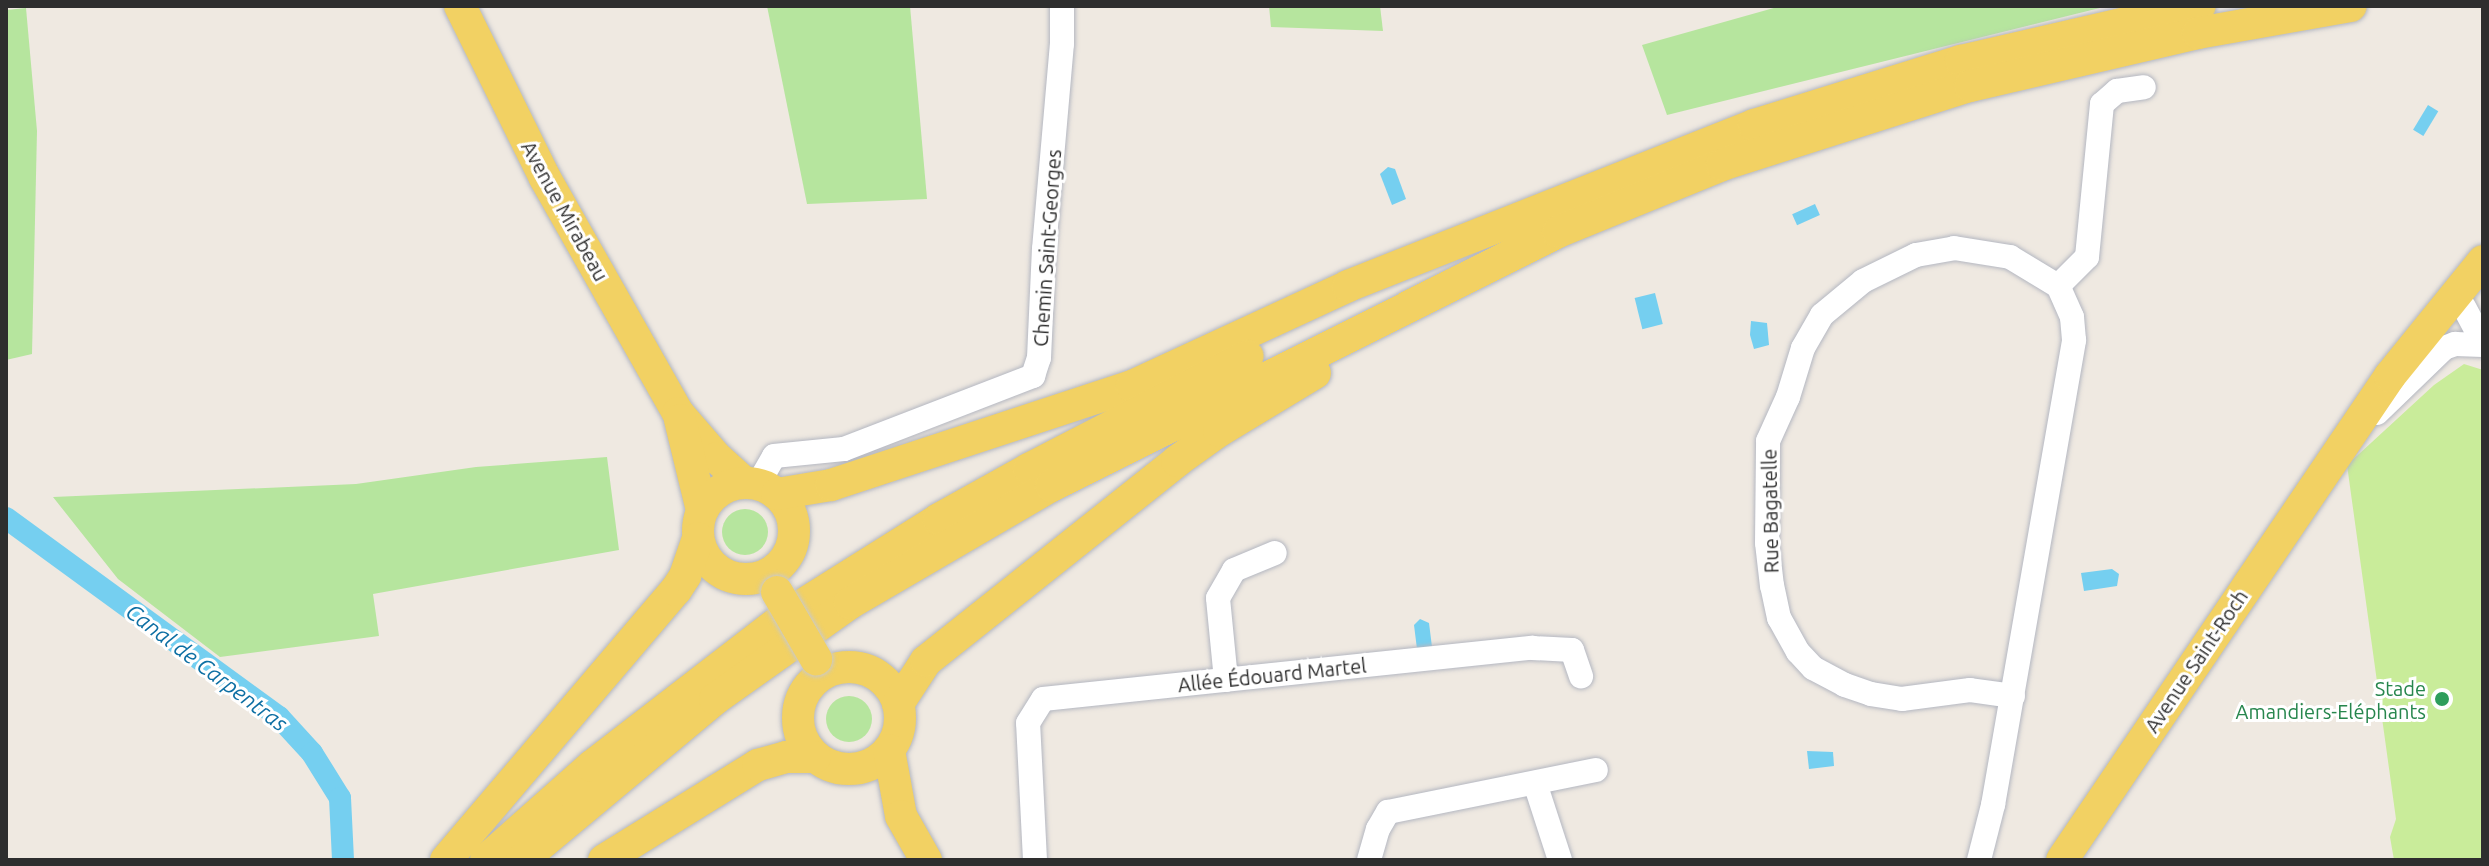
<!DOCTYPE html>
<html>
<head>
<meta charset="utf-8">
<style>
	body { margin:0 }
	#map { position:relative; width:2489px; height:866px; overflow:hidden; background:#efe9e1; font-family:Ubuntu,sans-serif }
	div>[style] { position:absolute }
	.green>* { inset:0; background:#b6e59e }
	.round { border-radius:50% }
	.pitch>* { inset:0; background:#c9ec9a }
	.water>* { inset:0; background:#75cff0; transform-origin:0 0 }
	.canal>* { height:22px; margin:-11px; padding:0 11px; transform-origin:11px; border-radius:11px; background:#75cff0 }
	.roads { filter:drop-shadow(0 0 2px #b4b7c1) drop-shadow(0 0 2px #b4b7c1) }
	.minor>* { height:24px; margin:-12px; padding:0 12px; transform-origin:12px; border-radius:12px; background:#fff }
	.major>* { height:32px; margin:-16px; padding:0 16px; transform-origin:16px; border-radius:16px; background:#f2d163 }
	.major>.ring { margin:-16px; padding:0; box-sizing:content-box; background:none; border:32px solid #f2d163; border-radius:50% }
	.bridges { filter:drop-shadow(0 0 2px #c9c9c9) drop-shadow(0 0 2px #c9c9c9) }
	.major-bridge>* { height:32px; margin:-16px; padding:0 16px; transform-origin:16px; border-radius:16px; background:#f2d163 }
	.dots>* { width:22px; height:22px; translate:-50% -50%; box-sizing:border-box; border:4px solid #fff; border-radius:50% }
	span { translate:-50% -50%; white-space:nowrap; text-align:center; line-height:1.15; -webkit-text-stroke:6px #fff; paint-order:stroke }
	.street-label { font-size:20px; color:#2e2e2e }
	.leisure-label { font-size:20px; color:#27864d }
	.right { translate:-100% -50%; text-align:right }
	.water-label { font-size:22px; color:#0d6fa3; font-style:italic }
	.frame { position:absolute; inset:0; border:8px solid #2e2e2e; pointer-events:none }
</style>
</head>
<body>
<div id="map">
	<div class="green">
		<div style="clip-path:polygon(767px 6px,910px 6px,927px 199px,807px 204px)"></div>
		<div style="clip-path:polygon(1269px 6px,1380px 6px,1383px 31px,1271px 27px)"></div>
		<div style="clip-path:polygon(1781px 6px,2108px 6px,1667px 115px,1642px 45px)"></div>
		<div style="clip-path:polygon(26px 8px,37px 131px,32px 354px,6px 360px,6px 10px)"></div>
		<div style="clip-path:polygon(607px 457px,619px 550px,373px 594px,379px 636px,220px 657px,118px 579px,53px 497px,356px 484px,476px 467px)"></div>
		<div class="round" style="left:722px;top:509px;width:46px;height:46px"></div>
		<div class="round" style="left:826px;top:696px;width:46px;height:46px"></div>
	</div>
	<div class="pitch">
		<div style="clip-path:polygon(2464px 364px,2483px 370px,2483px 860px,2394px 860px,2390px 837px,2396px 819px,2347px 465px,2434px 385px)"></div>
	</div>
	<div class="water">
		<div style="left:2428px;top:105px;width:12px;height:29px;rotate:31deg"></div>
		<div style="clip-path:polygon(1388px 167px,1395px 169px,1406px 199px,1392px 205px,1380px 174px)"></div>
		<div style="left:1815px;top:204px;width:12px;height:25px;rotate:66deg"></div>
		<div style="left:1655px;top:293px;width:32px;height:21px;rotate:76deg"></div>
		<div style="clip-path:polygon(1751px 321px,1767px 323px,1769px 345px,1754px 349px,1750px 335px)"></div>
		<div style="clip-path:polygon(2112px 569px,2119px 574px,2117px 586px,2084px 591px,2081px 573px)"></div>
		<div style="clip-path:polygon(1420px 619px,1429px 623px,1432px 647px,1417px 649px,1414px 625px)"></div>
		<div style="clip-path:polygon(1807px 751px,1833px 752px,1834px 766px,1809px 769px)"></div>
	</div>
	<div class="canal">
		<div style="left:6px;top:518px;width:338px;rotate:36.1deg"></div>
		<div style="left:279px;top:717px;width:49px;rotate:47.5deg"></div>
		<div style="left:312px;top:753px;width:53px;rotate:58.1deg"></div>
		<div style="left:340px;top:798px;width:62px;rotate:87.2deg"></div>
	</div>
	<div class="roads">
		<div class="minor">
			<div style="left:2464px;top:307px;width:40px;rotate:62deg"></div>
			<div style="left:2377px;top:413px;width:93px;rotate:-44.1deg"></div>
			<div style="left:2444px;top:348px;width:12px;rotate:-20deg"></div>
			<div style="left:2455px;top:344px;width:28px;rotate:2deg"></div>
			<div style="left:758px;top:484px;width:32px;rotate:-60deg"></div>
			<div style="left:774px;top:456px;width:70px;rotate:-5.7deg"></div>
			<div style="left:844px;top:449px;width:203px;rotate:-21.1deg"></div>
			<div style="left:1033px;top:376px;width:19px;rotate:-72deg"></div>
			<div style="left:1039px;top:358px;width:109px;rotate:-87.4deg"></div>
			<div style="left:1044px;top:249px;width:206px;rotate:-85deg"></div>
			<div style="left:1062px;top:44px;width:38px;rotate:-90deg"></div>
			<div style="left:1226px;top:680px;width:82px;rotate:-95.6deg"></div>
			<div style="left:1218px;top:598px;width:32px;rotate:-60deg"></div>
			<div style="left:1234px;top:570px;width:44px;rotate:-22.5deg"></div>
			<div style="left:2013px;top:696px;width:43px;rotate:-172.1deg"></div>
			<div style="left:1970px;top:690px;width:69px;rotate:172.5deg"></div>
			<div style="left:1902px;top:699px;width:31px;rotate:-171deg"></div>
			<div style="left:1871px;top:694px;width:28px;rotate:-161deg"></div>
			<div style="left:1845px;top:685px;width:36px;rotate:-152deg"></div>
			<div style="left:1813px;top:668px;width:22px;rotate:-133deg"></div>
			<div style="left:1798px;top:652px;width:39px;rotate:-119deg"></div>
			<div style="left:1779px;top:618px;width:33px;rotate:-102deg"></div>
			<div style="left:1772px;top:586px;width:43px;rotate:-96.6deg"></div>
			<div style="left:1767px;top:543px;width:102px;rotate:-89.4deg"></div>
			<div style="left:1768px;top:441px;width:48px;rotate:-65.6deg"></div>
			<div style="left:1788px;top:397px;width:51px;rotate:-73deg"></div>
			<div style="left:1803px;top:348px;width:38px;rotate:-60deg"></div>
			<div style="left:1822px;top:315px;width:53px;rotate:-39.7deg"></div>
			<div style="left:1863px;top:281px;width:59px;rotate:-26.1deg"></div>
			<div style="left:1916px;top:255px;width:39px;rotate:-10deg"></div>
			<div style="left:1954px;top:248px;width:57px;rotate:9.1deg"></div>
			<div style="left:2010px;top:257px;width:56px;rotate:31.1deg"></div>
			<div style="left:1535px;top:783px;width:81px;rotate:72deg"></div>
			<div style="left:1035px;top:860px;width:137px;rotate:-92.9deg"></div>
			<div style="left:1028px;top:723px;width:28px;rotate:-58deg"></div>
			<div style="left:1043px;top:699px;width:492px;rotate:-6deg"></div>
			<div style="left:1532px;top:648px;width:40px;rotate:2.9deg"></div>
			<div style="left:1572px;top:650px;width:28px;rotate:71deg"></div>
			<div style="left:1369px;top:860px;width:32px;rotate:-74deg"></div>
			<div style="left:1378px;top:829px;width:20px;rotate:-60deg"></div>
			<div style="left:1388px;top:812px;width:212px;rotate:-11.4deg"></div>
			<div style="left:1979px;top:860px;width:57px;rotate:-75.7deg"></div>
			<div style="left:1993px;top:805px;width:472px;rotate:-80.1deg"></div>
			<div style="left:2074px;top:340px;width:23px;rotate:-95deg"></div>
			<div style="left:2072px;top:317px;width:34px;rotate:-114deg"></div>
			<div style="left:2058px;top:286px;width:41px;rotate:-45deg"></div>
			<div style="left:2087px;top:257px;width:154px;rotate:-84.4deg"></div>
			<div style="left:2102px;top:104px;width:20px;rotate:-41deg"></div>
			<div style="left:2117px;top:91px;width:27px;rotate:-8deg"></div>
		</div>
		<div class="major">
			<div style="left:460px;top:6px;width:192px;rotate:63.7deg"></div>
			<div style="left:545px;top:178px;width:270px;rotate:60.5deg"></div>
			<div style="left:678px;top:413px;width:60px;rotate:49.1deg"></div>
			<div style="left:717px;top:458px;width:36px;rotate:42deg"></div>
			<div style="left:680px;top:420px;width:93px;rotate:76.3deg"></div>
			<div class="ring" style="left:698px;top:483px;width:64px;height:64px"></div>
			<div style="left:777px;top:494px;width:55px;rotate:-9.5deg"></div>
			<div style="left:831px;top:485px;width:317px;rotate:-18.2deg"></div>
			<div style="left:1132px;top:386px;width:238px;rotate:-24.8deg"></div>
			<div style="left:1348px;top:286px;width:437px;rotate:-21.6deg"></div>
			<div style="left:1754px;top:125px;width:217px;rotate:-17.2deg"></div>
			<div style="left:1961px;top:61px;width:245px;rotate:-13deg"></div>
			<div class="ring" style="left:798px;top:667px;width:70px;height:70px"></div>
			<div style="left:898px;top:704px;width:51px;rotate:-56.9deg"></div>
			<div style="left:926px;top:661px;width:321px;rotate:-38.5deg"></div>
			<div style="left:1177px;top:461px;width:52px;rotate:-35.5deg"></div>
			<div style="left:1219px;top:431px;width:112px;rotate:-31.1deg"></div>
			<div style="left:889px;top:750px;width:67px;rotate:79.7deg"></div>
			<div style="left:901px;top:816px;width:51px;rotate:60.4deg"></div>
			<div style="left:446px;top:860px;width:355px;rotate:-49.6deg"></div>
			<div style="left:676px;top:590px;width:17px;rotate:-57deg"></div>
			<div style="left:685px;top:576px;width:40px;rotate:-71.1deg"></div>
			<div style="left:486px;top:860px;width:142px;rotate:-41.6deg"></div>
			<div style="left:592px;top:766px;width:252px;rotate:-37.7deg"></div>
			<div style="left:791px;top:612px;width:175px;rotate:-32.1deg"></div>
			<div style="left:939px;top:519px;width:103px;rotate:-29.1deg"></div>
			<div style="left:1029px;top:469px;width:246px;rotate:-27.3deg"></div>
			<div style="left:522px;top:860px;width:251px;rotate:-39.8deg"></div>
			<div style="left:715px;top:699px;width:166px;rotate:-35.4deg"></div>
			<div style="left:850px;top:603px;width:233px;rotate:-30.2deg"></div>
			<div style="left:1051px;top:486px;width:567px;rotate:-26.61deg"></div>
			<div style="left:1558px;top:232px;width:177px;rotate:-22.2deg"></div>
			<div style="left:1722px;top:165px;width:260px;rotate:-17.7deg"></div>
			<div style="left:1970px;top:86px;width:234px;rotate:-13.1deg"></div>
			<div style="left:2198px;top:33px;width:155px;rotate:-10deg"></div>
			<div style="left:604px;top:860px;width:181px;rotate:-31.7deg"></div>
			<div style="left:758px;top:765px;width:29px;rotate:-16deg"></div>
			<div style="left:786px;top:757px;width:29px"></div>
			<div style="left:2062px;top:860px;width:585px;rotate:-55.88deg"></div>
			<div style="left:2390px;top:376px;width:148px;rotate:-51deg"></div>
		</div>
	</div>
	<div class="bridges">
		<div class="major-bridge">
			<div style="left:777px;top:592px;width:78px;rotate:59.8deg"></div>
		</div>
	</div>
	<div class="dots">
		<div style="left:2442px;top:699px;background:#2e9e5b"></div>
	</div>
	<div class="street-label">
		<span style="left:565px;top:211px;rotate:61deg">Avenue Mirabeau</span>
		<span style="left:1047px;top:248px;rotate:-86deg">Chemin Saint-Georges</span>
		<span style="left:1770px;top:511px;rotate:-91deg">Rue Bagatelle</span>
		<span style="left:2196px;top:661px;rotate:-56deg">Avenue Saint-Roch</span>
		<span style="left:1272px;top:675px;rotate:-6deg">Allée Édouard Martel</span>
	</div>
	<div class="leisure-label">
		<span class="right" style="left:2426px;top:700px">Stade<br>Amandiers-Eléphants</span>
	</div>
	<div class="water-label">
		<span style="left:207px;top:667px;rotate:37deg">Canal de Carpentras</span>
	</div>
	<div class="frame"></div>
</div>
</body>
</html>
